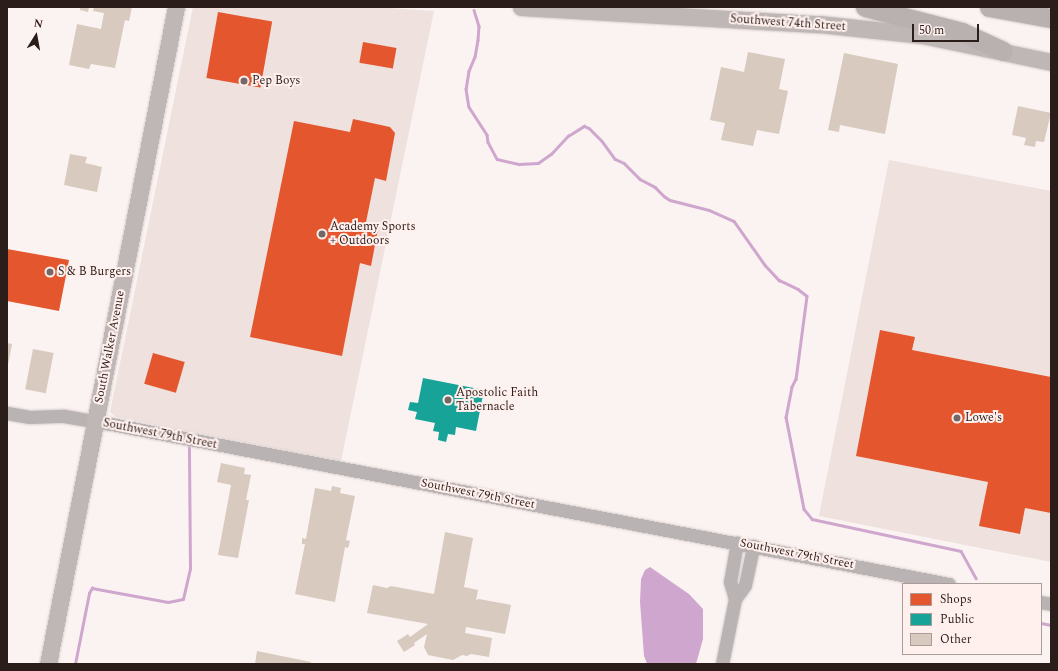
<!DOCTYPE html>
<html>
<head>
<meta charset="utf-8">
<style>
	body { margin:0 }
	#map { position:relative; width:1058px; height:671px; overflow:hidden; background:#fbf3f1; font-family:Spectral,serif }
	div>[style] { position:absolute }
	.built>* { inset:0; background:#eee1de }
	.water>* { inset:0; background:#cfa7ce }
	.shops>* { inset:0; background:#e4572e; transform-origin:0 0 }
	.public>* { inset:0; background:#17a398 }
	.stream>* { height:2.5px; margin:-1.25px; padding:0 1.25px; transform-origin:1.25px; border-radius:1.25px; background:#cfa7ce }
	.building>* { inset:0; background:#d8cabe; transform-origin:0 0 }
	.roads { filter:drop-shadow(0 0 1px #d5cdcb) drop-shadow(0 0 1px #d5cdcb) }
	.minor>* { height:13px; margin:-6.5px; padding:0 6.5px; transform-origin:6.5px; border-radius:6.5px; background:#bab3b4 }
	.major>* { height:17px; margin:-8.5px; padding:0 8.5px; transform-origin:8.5px; border-radius:8.5px; background:#beb7b6 }
	.highway>* { height:19px; margin:-9.5px; padding:0 9.5px; transform-origin:9.5px; border-radius:9.5px; background:#b8b1b0 }
	.dots>* { width:11px; height:11px; translate:-50% -50%; box-sizing:border-box; border:2px solid #fff0ed; border-radius:50% }
	span { translate:-50% -50%; white-space:nowrap; text-align:center; line-height:1.15; -webkit-text-stroke:4px #fff0ed; paint-order:stroke }
	.street-label { font-size:12px; color:#2a1d1a }
	.poi-label { font-size:12px; color:#2a1d1a }
	.left { translate:0 -50%; text-align:left }
	.frame { position:absolute; inset:0; border:8px solid #2a1d1a; pointer-events:none }
	.legend { position:absolute; left:902px; top:583px; width:140px; height:72px; box-sizing:border-box; background:#fff0ed; border:1px solid #aa9c99; margin:0; padding:5px 7px; list-style:none; font-size:12px; color:#2a1d1a }
	.legend li { display:flex; align-items:center; gap:8px; height:20px }
	.legend b { width:20px; border:1px solid #aa9c99 }
	.north { position:absolute; left:16px; top:16px; width:40px; height:40px; -webkit-text-stroke:3px #fff0ed; paint-order:stroke; rotate:11deg; font-size:11px; font-weight:700; line-height:16px; text-align:center; color:#2a1d1a }
	.north::after { content:''; display:block; margin:auto; width:14px; height:18px; background:#2a1d1a; clip-path:polygon(50% 0,100% 100%,50% 72%,0 100%) }
	.scale { position:absolute; left:912px; top:24px; width:67px; height:18px; box-sizing:border-box; border:2px solid #2a1d1a; border-top:0; padding-left:5px; font-size:12px; line-height:14px; white-space:nowrap; color:#2a1d1a; -webkit-text-stroke:3px #fff0ed; paint-order:stroke }
</style>
</head>
<body>
<div id="map">
	<div class="built">
		<div style="clip-path:polygon(193px 7px,374px 7px,434px 11px,341px 461px,116px 417px,110px 412px)"></div>
		<div style="clip-path:polygon(889px 160px,1051px 191px,1051px 562px,819px 516px)"></div>
	</div>
	<div class="water">
		<div style="clip-path:polygon(650px 567px,689px 594px,703px 609px,703px 639px,696px 664px,647px 664px,646px 661px,644px 656px,640px 602px,641px 579px,645px 570px)"></div>
	</div>
	<div class="shops">
		<div style="left:218px;top:12px;width:55px;height:67px;rotate:10deg"></div>
		<div style="left:363px;top:42px;width:34px;height:21px;rotate:10deg"></div>
		<div style="clip-path:polygon(353px 119px,390px 127px,395px 133px,386px 181px,375px 178px,365px 227px,378px 229px,371px 266px,360px 263px,342px 356px,250px 337px,294px 121px,350px 132px)"></div>
		<div style="clip-path:polygon(7px 249px,69px 260px,59px 311px,7px 301px)"></div>
		<div style="clip-path:polygon(880px 330px,915px 337px,912px 350px,1051px 377px,1051px 513px,1025px 508px,1020px 534px,979px 526px,988px 482px,856px 456px)"></div>
		<div style="left:153px;top:353px;width:33px;height:32px;rotate:16deg"></div>
	</div>
	<div class="public">
		<div style="clip-path:polygon(423px 378px,484px 390px,476px 431px,456px 427px,455px 435px,448px 434px,446px 442px,438px 440px,439px 432px,433px 431px,435px 423px,415px 419px,417px 412px,408px 410px,410px 402px,418px 403px)"></div>
	</div>
	<div class="stream">
		<div style="left:474px;top:10px;width:17px;rotate:73deg"></div>
		<div style="left:479px;top:26px;width:14px;rotate:94deg"></div>
		<div style="left:478px;top:40px;width:17px;rotate:100deg"></div>
		<div style="left:475px;top:57px;width:15px;rotate:113deg"></div>
		<div style="left:469px;top:71px;width:18px;rotate:99deg"></div>
		<div style="left:466px;top:89px;width:18px;rotate:81deg"></div>
		<div style="left:469px;top:107px;width:33px;rotate:57deg"></div>
		<div style="left:487px;top:135px;width:7px;rotate:82deg"></div>
		<div style="left:488px;top:142px;width:19px;rotate:62deg"></div>
		<div style="left:497px;top:159px;width:23px;rotate:13deg"></div>
		<div style="left:519px;top:164px;width:19px;rotate:-3deg"></div>
		<div style="left:538px;top:163px;width:16px;rotate:-35deg"></div>
		<div style="left:551px;top:154px;width:25px;rotate:-47deg"></div>
		<div style="left:568px;top:136px;width:19px;rotate:-32deg"></div>
		<div style="left:584px;top:126px;width:5px;rotate:22deg"></div>
		<div style="left:589px;top:128px;width:18px;rotate:45deg"></div>
		<div style="left:602px;top:141px;width:22px;rotate:54deg"></div>
		<div style="left:615px;top:159px;width:10px;rotate:24deg"></div>
		<div style="left:624px;top:163px;width:23px;rotate:45deg"></div>
		<div style="left:640px;top:179px;width:17px;rotate:28deg"></div>
		<div style="left:655px;top:187px;width:13px;rotate:45deg"></div>
		<div style="left:664px;top:196px;width:7px;rotate:34deg"></div>
		<div style="left:670px;top:200px;width:40px;rotate:14.4deg"></div>
		<div style="left:709px;top:210px;width:27px;rotate:24deg"></div>
		<div style="left:734px;top:221px;width:54px;rotate:54.8deg"></div>
		<div style="left:765px;top:265px;width:21px;rotate:47deg"></div>
		<div style="left:779px;top:280px;width:21px;rotate:25deg"></div>
		<div style="left:798px;top:289px;width:11px;rotate:38deg"></div>
		<div style="left:807px;top:296px;width:84px;rotate:97.5deg"></div>
		<div style="left:796px;top:379px;width:9px;rotate:117deg"></div>
		<div style="left:792px;top:387px;width:31px;rotate:101deg"></div>
		<div style="left:786px;top:417px;width:94px;rotate:78.9deg"></div>
		<div style="left:804px;top:509px;width:13px;rotate:51deg"></div>
		<div style="left:812px;top:519px;width:152px;rotate:12.1deg"></div>
		<div style="left:961px;top:551px;width:31px;rotate:61deg"></div>
		<div style="left:1041px;top:623px;width:10px;rotate:11deg"></div>
		<div style="left:75px;top:664px;width:72px;rotate:-78.8deg"></div>
		<div style="left:89px;top:593px;width:6px;rotate:-59deg"></div>
		<div style="left:92px;top:588px;width:77px;rotate:10.4deg"></div>
		<div style="left:168px;top:602px;width:15px;rotate:-11deg"></div>
		<div style="left:183px;top:599px;width:31px;rotate:-77deg"></div>
		<div style="left:190px;top:569px;width:124px;rotate:-90.5deg"></div>
	</div>
	<div class="building">
		<div style="clip-path:polygon(80px 7px,89px 7px,88px 12px,80px 10px)"></div>
		<div style="clip-path:polygon(94px 7px,132px 7px,129px 21px,125px 20px,115px 68px,91px 64px,89px 69px,69px 65px,77px 24px,101px 29px,104px 13px,93px 11px)"></div>
		<div style="clip-path:polygon(748px 52px,785px 59px,779px 89px,788px 91px,779px 134px,757px 130px,753px 146px,721px 140px,725px 123px,710px 120px,721px 67px,744px 72px)"></div>
		<div style="clip-path:polygon(844px 53px,898px 64px,885px 134px,840px 125px,839px 132px,828px 130px)"></div>
		<div style="clip-path:polygon(1018px 106px,1051px 113px,1044px 142px,1036px 141px,1035px 147px,1024px 145px,1026px 138px,1012px 135px)"></div>
		<div style="clip-path:polygon(70px 154px,87px 157px,85px 163px,102px 167px,97px 192px,64px 185px)"></div>
		<div style="clip-path:polygon(7px 343px,12px 344px,8px 365px,7px 365px)"></div>
		<div style="left:33px;top:349px;width:21px;height:41px;rotate:11deg"></div>
		<div style="clip-path:polygon(221px 463px,245px 468px,244px 474px,251px 475px,246px 500px,249px 500px,238px 558px,218px 555px,231px 485px,217px 482px)"></div>
		<div style="clip-path:polygon(332px 486px,341px 488px,340px 493px,355px 496px,346px 540px,350px 541px,348px 548px,345px 547px,335px 602px,295px 594px,305px 544px,302px 544px,302px 538px,306px 539px,315px 488px,331px 491px)"></div>
		<div style="clip-path:polygon(445px 532px,473px 538px,464px 587px,478px 590px,476px 600px,479px 599px,511px 605px,505px 634px,466px 627px,465px 633px,492px 638px,489px 657px,471px 654px,467px 656px,462px 655px,453px 660px,428px 655px,424px 647px,427px 634px,414px 643px,415px 645px,404px 652px,397px 641px,408px 634px,410px 637px,428px 624px,367px 613px,373px 585px,387px 588px,391px 586px,434px 594px)"></div>
		<div style="clip-path:polygon(257px 651px,311px 662px,310px 664px,255px 664px)"></div>
	</div>
	<div class="roads">
		<div class="minor">
			<div style="left:7px;top:413px;width:23px;rotate:10deg"></div>
			<div style="left:30px;top:417px;width:34px;rotate:-2deg"></div>
			<div style="left:64px;top:416px;width:48px;rotate:9.7deg"></div>
			<div style="left:111px;top:424px;width:853px;rotate:10.81deg"></div>
			<div style="left:735px;top:599px;width:18px;rotate:-106deg"></div>
			<div style="left:730px;top:582px;width:40px;rotate:-80deg"></div>
			<div style="left:1041px;top:602px;width:10px;rotate:11deg"></div>
			<div style="left:722px;top:664px;width:66px;rotate:-78.7deg"></div>
			<div style="left:735px;top:599px;width:17px;rotate:-54deg"></div>
			<div style="left:745px;top:585px;width:40px;rotate:-78deg"></div>
		</div>
		<div class="major">
			<div style="left:521px;top:7px;width:298px;rotate:3.3deg"></div>
			<div style="left:819px;top:24px;width:104px;rotate:6.1deg"></div>
			<div style="left:922px;top:35px;width:132px;rotate:11.8deg"></div>
			<div style="left:48px;top:664px;width:669px;rotate:-78.98deg"></div>
		</div>
		<div class="highway">
			<div style="left:865px;top:7px;width:100px;rotate:14.5deg"></div>
			<div style="left:962px;top:32px;width:45px;rotate:24.9deg"></div>
			<div style="left:989px;top:7px;width:63px;rotate:10.1deg"></div>
		</div>
	</div>
	<div class="dots">
		<div style="left:244px;top:81px;background:#736865"></div>
		<div style="left:322px;top:234px;background:#736865"></div>
		<div style="left:50px;top:272px;background:#736865"></div>
		<div style="left:448px;top:400px;background:#736865"></div>
		<div style="left:957px;top:418px;background:#736865"></div>
	</div>
	<div class="street-label">
		<span style="left:788px;top:23px;rotate:4deg">Southwest 74th Street</span>
		<span style="left:110px;top:347px;rotate:-79deg">South Walker Avenue</span>
		<span style="left:160px;top:434px;rotate:11deg">Southwest 79th Street</span>
		<span style="left:478px;top:494px;rotate:11deg">Southwest 79th Street</span>
		<span style="left:797px;top:554px;rotate:11deg">Southwest 79th Street</span>
	</div>
	<div class="poi-label">
		<span class="left" style="left:252px;top:81px">Pep Boys</span>
		<span class="left" style="left:330px;top:234px">Academy Sports<br>+ Outdoors</span>
		<span class="left" style="left:58px;top:272px">S &amp; B Burgers</span>
		<span class="left" style="left:456px;top:400px">Apostolic Faith<br>Tabernacle</span>
		<span class="left" style="left:965px;top:418px">Lowe's</span>
	</div>
	<div class="frame"></div>
	<ul class="legend">
	<li><b style="height:11px;background:#e4572e"></b>Shops</li>
	<li><b style="height:11px;background:#17a398"></b>Public</li>
	<li><b style="height:11px;background:#d8cabe"></b>Other</li>
	</ul>
	<div class="north">N</div>
	<div class="scale">50 m</div>
</div>
</body>
</html>
